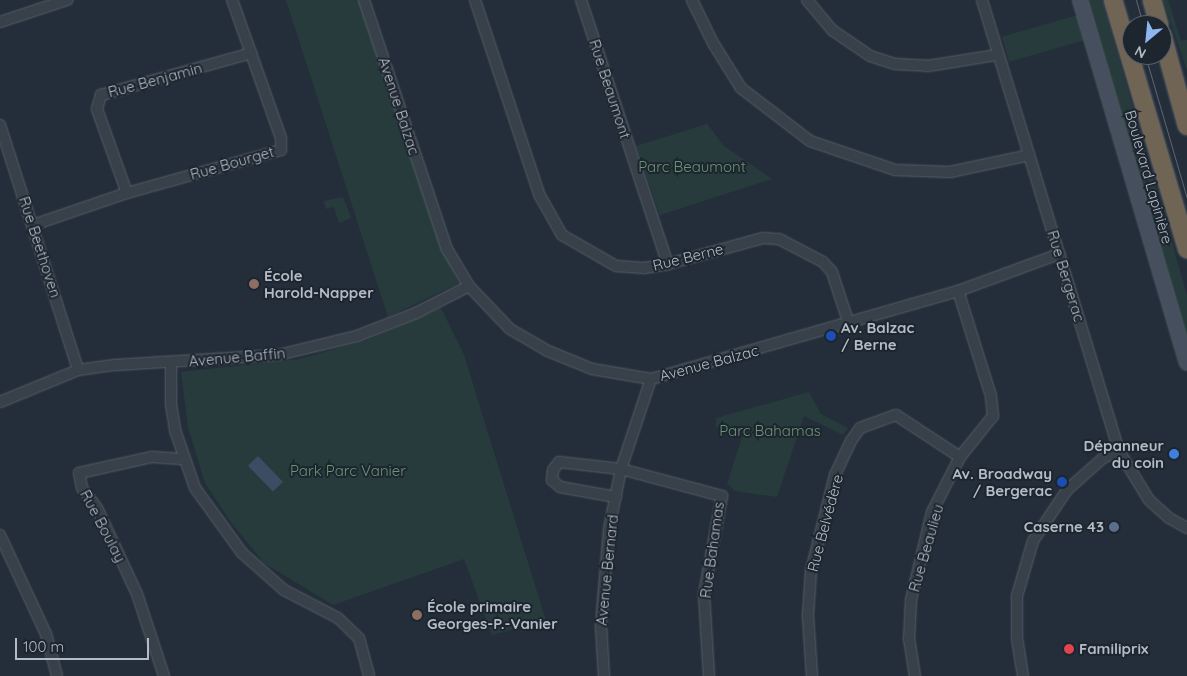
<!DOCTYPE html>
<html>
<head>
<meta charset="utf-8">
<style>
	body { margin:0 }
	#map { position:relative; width:1187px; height:676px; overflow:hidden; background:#242e3a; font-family:Quicksand,sans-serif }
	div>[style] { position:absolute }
	.green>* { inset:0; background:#273b3c; transform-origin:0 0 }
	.water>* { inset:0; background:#3b4d62; transform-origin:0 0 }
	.roads { filter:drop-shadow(0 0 1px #565e68) drop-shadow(0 0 1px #565e68) }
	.minor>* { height:10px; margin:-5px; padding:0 5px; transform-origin:5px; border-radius:5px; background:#38404a }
	.secondary>* { height:14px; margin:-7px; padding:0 7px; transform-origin:7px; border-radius:7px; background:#464f5d }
	.motorway>* { height:18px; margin:-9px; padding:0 9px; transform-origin:9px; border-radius:9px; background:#706455 }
	.tram>* { height:1px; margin:-0.5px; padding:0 0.5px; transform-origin:0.5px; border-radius:0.5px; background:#5a6471 }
	.dots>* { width:14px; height:14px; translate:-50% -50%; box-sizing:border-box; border:2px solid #1d252f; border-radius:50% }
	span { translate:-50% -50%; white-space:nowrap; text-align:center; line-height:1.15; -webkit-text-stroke:4px #1d252f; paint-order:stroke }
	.street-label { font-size:15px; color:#b3bbc6 }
	.park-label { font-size:15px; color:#6c9574 }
	.poi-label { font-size:15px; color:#b3bbc6; font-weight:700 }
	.left { translate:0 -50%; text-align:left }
	.right { translate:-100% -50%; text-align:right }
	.north { position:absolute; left:1122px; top:15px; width:50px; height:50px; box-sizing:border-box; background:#1d252f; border:1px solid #59616b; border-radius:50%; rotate:208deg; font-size:14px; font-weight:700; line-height:20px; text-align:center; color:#b3bbc6 }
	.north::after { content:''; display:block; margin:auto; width:18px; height:22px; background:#8eb7f0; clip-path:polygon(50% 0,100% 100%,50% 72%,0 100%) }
	.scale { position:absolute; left:15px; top:638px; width:134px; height:22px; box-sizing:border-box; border:2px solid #b3bbc6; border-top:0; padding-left:6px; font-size:15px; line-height:18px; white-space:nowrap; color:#b3bbc6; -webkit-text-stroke:4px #1d252f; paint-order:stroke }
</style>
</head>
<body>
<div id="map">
	<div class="green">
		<div style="clip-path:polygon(286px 0,360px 0,445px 254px,459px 283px,388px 317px)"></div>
		<div style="clip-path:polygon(1087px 0,1102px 0,1187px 295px,1187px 340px)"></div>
		<div style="clip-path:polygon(1163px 0,1168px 0,1181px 41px,1187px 40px,1187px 70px)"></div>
		<div style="left:1078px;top:15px;width:26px;height:79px;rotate:74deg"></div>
		<div style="clip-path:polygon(707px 124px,724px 146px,772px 179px,660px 215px,636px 146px)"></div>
		<div style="clip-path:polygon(343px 197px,351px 218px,339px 223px,334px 207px,326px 209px,324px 201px)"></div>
		<div style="clip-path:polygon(441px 308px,464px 355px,546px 621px,492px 635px,464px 559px,333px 605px,264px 563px,230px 521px,205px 483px,188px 427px,181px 372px,300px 359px,367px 340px)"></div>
		<div style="clip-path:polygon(809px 392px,821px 414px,848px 428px,843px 435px,804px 416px,777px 497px,735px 491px,727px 484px,743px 434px,716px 427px,716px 418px)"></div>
	</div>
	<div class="water">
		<div style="left:258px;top:456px;width:36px;height:14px;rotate:46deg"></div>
	</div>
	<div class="roads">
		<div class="minor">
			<div style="left:364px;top:0;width:262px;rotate:71.6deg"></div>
			<div style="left:447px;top:249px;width:43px;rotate:59.3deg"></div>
			<div style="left:469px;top:286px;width:59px;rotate:46.4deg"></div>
			<div style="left:510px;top:329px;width:44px;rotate:30.1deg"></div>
			<div style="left:548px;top:351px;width:48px;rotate:22.2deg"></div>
			<div style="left:592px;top:369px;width:60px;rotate:9.6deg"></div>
			<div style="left:651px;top:379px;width:319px;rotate:-16deg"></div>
			<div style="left:958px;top:291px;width:108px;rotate:-20.1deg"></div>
			<div style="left:475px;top:0;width:206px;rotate:71.7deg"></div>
			<div style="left:540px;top:196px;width:45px;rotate:60.6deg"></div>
			<div style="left:562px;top:235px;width:62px;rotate:29.9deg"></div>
			<div style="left:616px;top:266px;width:28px;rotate:4deg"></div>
			<div style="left:644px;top:268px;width:24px;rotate:-9deg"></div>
			<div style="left:668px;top:264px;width:98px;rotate:-15.3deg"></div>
			<div style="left:763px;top:238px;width:16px;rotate:4deg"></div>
			<div style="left:779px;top:239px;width:50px;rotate:27.6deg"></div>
			<div style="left:823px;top:262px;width:13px;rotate:48deg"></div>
			<div style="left:832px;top:272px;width:52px;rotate:71.9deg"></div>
			<div style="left:581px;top:0;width:278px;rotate:71.8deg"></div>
			<div style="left:692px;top:0;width:48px;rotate:64deg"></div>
			<div style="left:713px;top:43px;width:53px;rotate:58.1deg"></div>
			<div style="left:741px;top:88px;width:87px;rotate:37.5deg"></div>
			<div style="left:810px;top:141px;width:90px;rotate:18.8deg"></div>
			<div style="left:895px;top:170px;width:55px;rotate:2.1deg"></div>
			<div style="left:950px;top:172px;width:81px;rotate:-12.1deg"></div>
			<div style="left:807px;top:0;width:39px;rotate:50deg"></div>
			<div style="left:832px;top:30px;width:46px;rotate:34.4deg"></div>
			<div style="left:870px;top:56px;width:26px;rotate:18deg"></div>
			<div style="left:895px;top:64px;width:33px;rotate:3deg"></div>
			<div style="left:928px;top:66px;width:70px;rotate:-9.1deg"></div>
			<div style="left:982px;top:0;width:471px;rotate:73.1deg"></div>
			<div style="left:1119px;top:451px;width:57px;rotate:58.5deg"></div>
			<div style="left:1149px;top:500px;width:27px;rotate:42deg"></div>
			<div style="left:1169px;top:518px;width:21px;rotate:29deg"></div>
			<div style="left:0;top:22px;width:71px;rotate:-18.2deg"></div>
			<div style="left:0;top:125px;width:257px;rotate:72.3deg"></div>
			<div style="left:127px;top:193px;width:89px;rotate:-109.7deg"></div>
			<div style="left:97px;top:109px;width:15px;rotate:-74deg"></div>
			<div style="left:101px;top:95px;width:156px;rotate:-15.6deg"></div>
			<div style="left:33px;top:225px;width:99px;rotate:-18.8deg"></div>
			<div style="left:127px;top:193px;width:160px;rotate:-15.6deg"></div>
			<div style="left:281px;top:150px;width:12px;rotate:-90deg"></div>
			<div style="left:281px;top:138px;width:146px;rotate:-109.5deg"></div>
			<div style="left:171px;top:363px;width:41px;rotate:90deg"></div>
			<div style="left:171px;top:404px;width:26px;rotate:81deg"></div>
			<div style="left:175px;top:430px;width:61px;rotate:71deg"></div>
			<div style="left:195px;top:488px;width:80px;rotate:54.1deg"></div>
			<div style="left:242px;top:553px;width:56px;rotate:41.4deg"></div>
			<div style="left:284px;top:590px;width:61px;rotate:27.4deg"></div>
			<div style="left:338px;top:618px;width:29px;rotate:44deg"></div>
			<div style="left:359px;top:638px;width:39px;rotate:75deg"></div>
			<div style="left:0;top:402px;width:84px;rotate:-22.3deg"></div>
			<div style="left:78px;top:370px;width:37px;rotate:-8deg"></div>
			<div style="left:115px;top:365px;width:163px;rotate:-3.5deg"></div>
			<div style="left:278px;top:355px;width:81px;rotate:-13.5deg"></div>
			<div style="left:357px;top:336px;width:63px;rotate:-21.3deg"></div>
			<div style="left:416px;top:313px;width:59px;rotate:-27deg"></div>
			<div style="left:616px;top:497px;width:57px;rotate:-169.9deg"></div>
			<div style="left:560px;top:487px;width:11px;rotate:-139deg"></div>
			<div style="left:552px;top:480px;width:10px;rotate:-84deg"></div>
			<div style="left:553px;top:470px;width:10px;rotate:-53deg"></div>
			<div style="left:559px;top:462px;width:62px;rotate:6.4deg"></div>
			<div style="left:621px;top:469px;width:105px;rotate:15deg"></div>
			<div style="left:722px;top:496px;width:100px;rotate:100.4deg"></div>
			<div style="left:704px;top:594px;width:82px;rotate:86.5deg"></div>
			<div style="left:0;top:535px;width:109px;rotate:65.1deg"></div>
			<div style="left:46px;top:634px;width:43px;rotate:75.3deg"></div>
			<div style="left:164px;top:676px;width:86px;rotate:-108.2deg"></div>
			<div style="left:137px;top:594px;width:95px;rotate:-114.9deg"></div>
			<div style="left:97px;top:508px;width:25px;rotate:-127deg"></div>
			<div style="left:82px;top:488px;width:15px;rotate:-101deg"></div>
			<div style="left:79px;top:473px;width:75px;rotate:-12.4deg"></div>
			<div style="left:152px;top:457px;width:30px;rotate:4deg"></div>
			<div style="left:604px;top:676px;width:51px;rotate:-93.4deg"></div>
			<div style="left:601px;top:625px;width:96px;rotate:-85.2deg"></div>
			<div style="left:609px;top:529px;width:61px;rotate:-78.7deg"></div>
			<div style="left:621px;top:469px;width:95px;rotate:-71.6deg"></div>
			<div style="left:812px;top:676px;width:61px;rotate:-93.8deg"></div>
			<div style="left:808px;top:615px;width:44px;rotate:-86.1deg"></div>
			<div style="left:811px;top:571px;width:99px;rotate:-76deg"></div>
			<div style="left:835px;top:475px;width:38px;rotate:-65deg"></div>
			<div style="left:851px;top:441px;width:16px;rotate:-55deg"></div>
			<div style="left:860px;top:428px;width:38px;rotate:-20deg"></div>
			<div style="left:896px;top:415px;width:77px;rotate:33.3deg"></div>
			<div style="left:915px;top:676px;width:36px;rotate:-99deg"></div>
			<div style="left:909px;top:640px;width:40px;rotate:-87.1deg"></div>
			<div style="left:911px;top:600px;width:90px;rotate:-76.6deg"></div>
			<div style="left:932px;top:512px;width:62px;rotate:-63deg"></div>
			<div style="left:960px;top:457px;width:53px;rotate:-51.2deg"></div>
			<div style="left:993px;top:416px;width:20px;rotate:-96deg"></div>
			<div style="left:991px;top:396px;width:110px;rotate:-107.4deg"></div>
			<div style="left:1023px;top:676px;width:37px;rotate:-99deg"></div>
			<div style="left:1017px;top:639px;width:43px;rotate:-90deg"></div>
			<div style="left:1017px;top:596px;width:57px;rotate:-73.8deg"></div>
			<div style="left:1033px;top:541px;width:61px;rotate:-56.3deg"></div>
			<div style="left:1067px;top:490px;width:48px;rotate:-41.6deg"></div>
			<div style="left:1103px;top:458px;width:17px;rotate:-24deg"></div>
		</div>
		<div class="secondary">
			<div style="left:1080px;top:0;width:378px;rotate:73.6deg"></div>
		</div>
		<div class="motorway">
			<div style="left:1113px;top:0;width:260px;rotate:73.4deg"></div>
			<div style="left:1152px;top:0;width:26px;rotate:74deg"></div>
			<div style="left:1162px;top:35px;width:94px;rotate:74.6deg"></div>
		</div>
	</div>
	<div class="tram">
		<div style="left:1136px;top:0;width:26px;rotate:74deg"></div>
		<div style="left:1145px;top:55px;width:150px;rotate:73.7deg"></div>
	</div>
	<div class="dots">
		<div style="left:254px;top:284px;background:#8d6e63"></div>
		<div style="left:831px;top:336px;background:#1a4fb4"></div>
		<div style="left:1174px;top:454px;background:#3f7fe0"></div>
		<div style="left:1062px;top:482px;background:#1a4fb4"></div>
		<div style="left:1114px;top:527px;background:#5c6f8a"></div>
		<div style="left:417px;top:615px;background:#8d6e63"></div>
		<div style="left:1069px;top:649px;background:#e0444e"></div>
	</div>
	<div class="street-label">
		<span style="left:155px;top:80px;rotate:-15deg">Rue Benjamin</span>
		<span style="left:610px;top:89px;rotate:72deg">Rue Beaumont</span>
		<span style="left:399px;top:106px;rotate:72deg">Avenue Balzac</span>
		<span style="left:232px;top:163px;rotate:-16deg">Rue Bourget</span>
		<span style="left:1149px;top:177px;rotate:74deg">Boulevard Lapinière</span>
		<span style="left:40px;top:247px;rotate:72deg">Rue Beethoven</span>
		<span style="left:688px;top:257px;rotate:-14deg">Rue Berne</span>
		<span style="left:1066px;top:276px;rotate:73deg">Rue Bergerac</span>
		<span style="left:237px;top:357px;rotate:-5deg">Avenue Baffin</span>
		<span style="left:709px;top:363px;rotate:-15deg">Avenue Balzac</span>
		<span style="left:825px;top:523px;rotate:-75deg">Rue Belvédère</span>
		<span style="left:103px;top:526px;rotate:62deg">Rue Boulay</span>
		<span style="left:926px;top:548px;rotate:-74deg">Rue Beaulieu</span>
		<span style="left:712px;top:550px;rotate:-82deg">Rue Bahamas</span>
		<span style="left:607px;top:570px;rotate:-84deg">Avenue Bernard</span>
	</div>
	<div class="park-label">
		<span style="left:692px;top:167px">Parc Beaumont</span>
		<span style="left:770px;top:431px">Parc Bahamas</span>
		<span style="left:348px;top:471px">Park Parc Vanier</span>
	</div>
	<div class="poi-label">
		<span class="left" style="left:264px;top:284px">École<br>Harold-Napper</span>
		<span class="left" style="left:841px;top:336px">Av. Balzac<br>/ Berne</span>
		<span class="right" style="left:1164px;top:454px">Dépanneur<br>du coin</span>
		<span class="right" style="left:1052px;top:482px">Av. Broadway<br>/ Bergerac</span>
		<span class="right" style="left:1104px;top:527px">Caserne 43</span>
		<span class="left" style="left:427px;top:615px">École primaire<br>Georges-P.-Vanier</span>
		<span class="left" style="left:1079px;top:649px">Familiprix</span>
	</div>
	<div class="north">N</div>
	<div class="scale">100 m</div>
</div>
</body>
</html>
